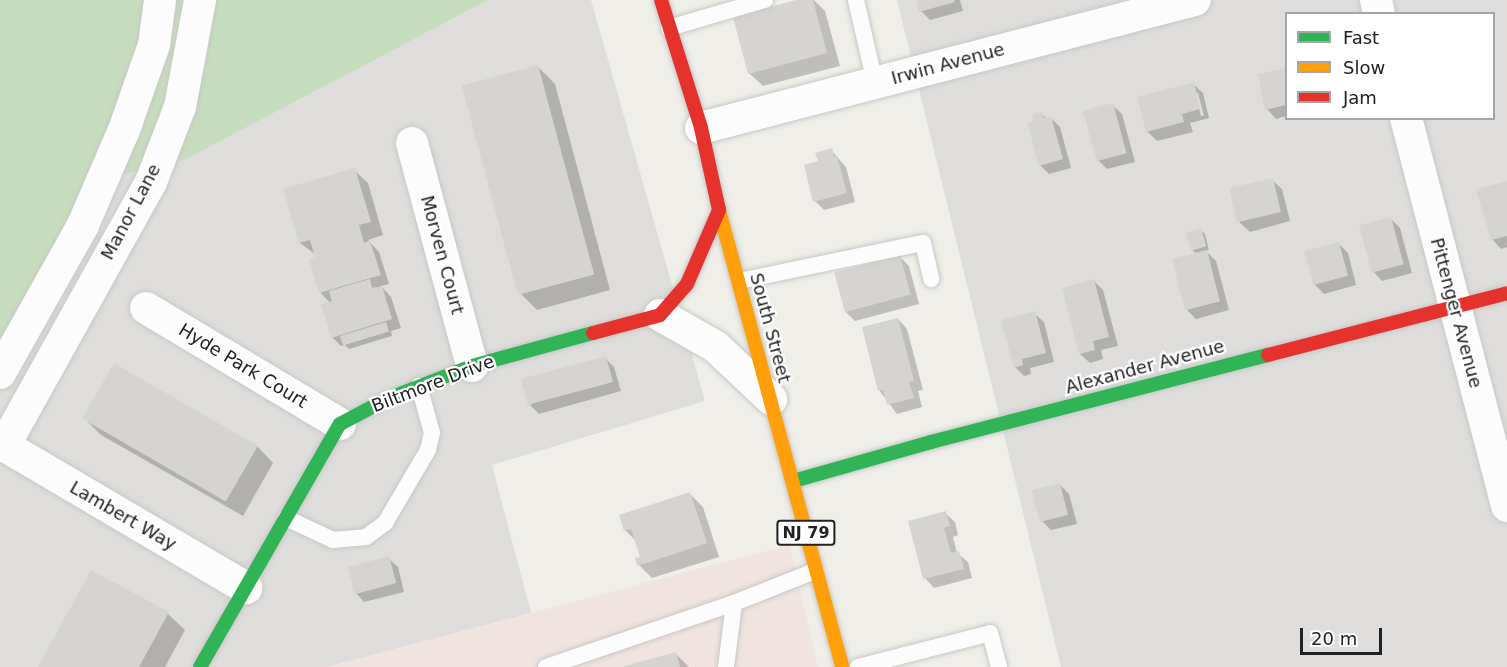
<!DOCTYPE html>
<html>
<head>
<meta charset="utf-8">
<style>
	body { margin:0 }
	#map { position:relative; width:1507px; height:667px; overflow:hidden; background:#efeee9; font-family:"DejaVu Sans",sans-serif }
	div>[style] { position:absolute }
	.residential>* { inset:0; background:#dedddb }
	.commercial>* { inset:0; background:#f1e3df }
	.forest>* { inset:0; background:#c7debe }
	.shadow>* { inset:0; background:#0003 }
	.building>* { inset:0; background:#d6d4d0; transform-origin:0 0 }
	.roads { filter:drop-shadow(0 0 2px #c8c8c5) drop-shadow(0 0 2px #c8c8c5) }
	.lane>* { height:16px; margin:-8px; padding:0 8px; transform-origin:8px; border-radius:8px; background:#fdfcfc }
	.street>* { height:32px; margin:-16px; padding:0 16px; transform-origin:16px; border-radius:16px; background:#fdfcfc }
	.fast>* { height:14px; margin:-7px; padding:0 7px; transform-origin:7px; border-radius:7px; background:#30b455 }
	.slow>* { height:14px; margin:-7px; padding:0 7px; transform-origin:7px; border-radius:7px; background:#ff9f0a }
	.jam>* { height:14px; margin:-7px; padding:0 7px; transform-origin:7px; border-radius:7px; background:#e5322d }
	span { translate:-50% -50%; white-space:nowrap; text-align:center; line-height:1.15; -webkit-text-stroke:4.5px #fff; paint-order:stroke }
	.shield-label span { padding:2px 4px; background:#fff; border:2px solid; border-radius:4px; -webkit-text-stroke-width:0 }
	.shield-label { font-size:16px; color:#212121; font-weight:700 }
	.street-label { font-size:18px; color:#212121 }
	.legend { position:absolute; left:1285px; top:12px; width:210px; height:108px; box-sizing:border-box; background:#fff; border:2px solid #a6a6a6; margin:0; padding:8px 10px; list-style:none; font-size:18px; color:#212121 }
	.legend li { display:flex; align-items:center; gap:12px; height:30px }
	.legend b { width:30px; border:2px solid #a6a6a6 }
	.scale { position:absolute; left:1300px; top:628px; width:82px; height:27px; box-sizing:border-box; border:3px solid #212121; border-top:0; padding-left:8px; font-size:18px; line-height:21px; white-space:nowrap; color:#212121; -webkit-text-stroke:4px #fff; paint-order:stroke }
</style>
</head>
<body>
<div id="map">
	<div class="residential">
		<div style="clip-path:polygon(0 0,591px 0,705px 401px,492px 465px,531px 613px,327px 667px,0 667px)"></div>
		<div style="clip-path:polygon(evenodd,897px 0,1507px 0,1507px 667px,1061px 667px,897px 0,1286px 14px,1494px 14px,1494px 118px,1286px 118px,1286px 14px)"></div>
	</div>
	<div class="commercial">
		<div style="clip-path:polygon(789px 545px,818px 667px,327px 667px)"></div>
	</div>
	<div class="forest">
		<div style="clip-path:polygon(0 0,488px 0,184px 160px,121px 175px,0 381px)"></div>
	</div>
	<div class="shadow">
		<div style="clip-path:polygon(802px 0,814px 0,825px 11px,840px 66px,763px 86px,749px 73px)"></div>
		<div style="clip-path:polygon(918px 0,960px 0,963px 11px,930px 20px,921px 11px)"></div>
		<div style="clip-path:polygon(538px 67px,555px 84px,610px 290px,537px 310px,520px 293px)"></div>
		<div style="clip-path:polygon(1286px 69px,1286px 116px,1276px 119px,1267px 109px,1259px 75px)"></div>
		<div style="clip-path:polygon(evenodd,1193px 84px,1203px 93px,1209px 118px,1190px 123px,1193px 132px,1157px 141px,1148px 132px,1139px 98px,1193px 84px,1195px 93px,1198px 93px,1204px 116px,1201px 116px,1195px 93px)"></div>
		<div style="clip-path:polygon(1112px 105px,1122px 114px,1135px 162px,1107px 169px,1098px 160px)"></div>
		<div style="clip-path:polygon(1042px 114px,1047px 119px,1051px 118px,1060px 127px,1071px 168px,1049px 174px,1040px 165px,1036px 122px)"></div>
		<div style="clip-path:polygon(831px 150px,846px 167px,855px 202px,824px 210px,815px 201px,820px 162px)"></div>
		<div style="clip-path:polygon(354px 170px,368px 183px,383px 235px,368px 240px,379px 252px,389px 284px,381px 286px,391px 297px,401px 328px,391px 331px,392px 336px,349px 349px,345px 345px,341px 346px,332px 337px,330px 303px,320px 292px,316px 255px,300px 243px,285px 190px)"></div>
		<div style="clip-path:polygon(1272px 180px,1282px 189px,1290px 221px,1250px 232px,1240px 223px,1232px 191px)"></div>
		<div style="clip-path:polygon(1507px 182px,1507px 247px,1501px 249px,1492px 239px)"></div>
		<div style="clip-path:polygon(1391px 219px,1400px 228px,1412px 273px,1382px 281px,1373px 271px)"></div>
		<div style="clip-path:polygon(1201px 230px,1205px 234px,1209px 250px,1206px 251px,1216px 261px,1229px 310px,1196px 319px,1187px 310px,1197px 254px,1192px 250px)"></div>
		<div style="clip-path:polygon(1339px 244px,1348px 253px,1356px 285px,1324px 294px,1314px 284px)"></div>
		<div style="clip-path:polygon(899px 256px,909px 266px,919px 304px,855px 321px,846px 312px)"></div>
		<div style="clip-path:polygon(1094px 281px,1103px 290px,1118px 346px,1101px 350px,1103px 359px,1090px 363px,1080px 354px)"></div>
		<div style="clip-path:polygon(1034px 313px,1044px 322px,1054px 362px,1030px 368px,1031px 374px,1024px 376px,1015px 367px)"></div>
		<div style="clip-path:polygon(898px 319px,907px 329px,923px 390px,918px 391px,922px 407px,897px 414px,879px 390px)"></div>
		<div style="clip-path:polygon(605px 358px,614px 367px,621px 391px,539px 414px,530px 405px)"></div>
		<div style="clip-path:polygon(84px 418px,257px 446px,273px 463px,243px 516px,101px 435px)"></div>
		<div style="clip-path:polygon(1060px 485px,1069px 494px,1077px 524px,1051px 530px,1042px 521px)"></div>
		<div style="clip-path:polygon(690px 494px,703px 507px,719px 557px,652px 578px,639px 565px,642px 558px,637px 542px,625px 530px)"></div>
		<div style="clip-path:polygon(945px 513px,955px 522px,958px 535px,953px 537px,957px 553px,968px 562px,972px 578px,934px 588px,925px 578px)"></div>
		<div style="clip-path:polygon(388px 558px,398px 567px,404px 592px,364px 602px,355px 592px)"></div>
		<div style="clip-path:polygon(168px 614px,185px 630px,165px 667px,39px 667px)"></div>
		<div style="clip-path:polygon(676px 654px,689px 667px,627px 667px)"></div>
	</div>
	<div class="building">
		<div style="clip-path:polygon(796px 0,813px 0,827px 53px,748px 74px,733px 17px)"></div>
		<div style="clip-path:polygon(916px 0,954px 0,955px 2px,919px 12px)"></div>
		<div style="left:538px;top:65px;width:217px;height:79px;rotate:75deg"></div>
		<div style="clip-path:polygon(1286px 68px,1286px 105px,1265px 110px,1258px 74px)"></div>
		<div style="clip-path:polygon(1194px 82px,1200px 109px,1182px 114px,1184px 122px,1146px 132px,1137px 97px)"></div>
		<div style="left:1113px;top:103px;width:52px;height:31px;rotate:75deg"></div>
		<div style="clip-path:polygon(1042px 112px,1044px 118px,1051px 116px,1063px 159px,1039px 166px,1027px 122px,1034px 121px,1032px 115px)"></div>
		<div style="clip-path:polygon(832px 148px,834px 157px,837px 156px,847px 193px,813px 202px,804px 165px,818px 161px,815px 153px)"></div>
		<div style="clip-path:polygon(355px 168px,371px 222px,359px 225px,364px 243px,370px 241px,381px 275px,319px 293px,309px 259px,315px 258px,310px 240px,299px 243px,283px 189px)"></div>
		<div style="left:1273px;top:178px;width:35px;height:45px;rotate:77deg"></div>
		<div style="clip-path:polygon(1507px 181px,1507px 236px,1491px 240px,1476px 189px)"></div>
		<div style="left:1391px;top:217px;width:49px;height:33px;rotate:75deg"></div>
		<div style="left:1201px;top:228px;width:19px;height:16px;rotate:74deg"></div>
		<div style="left:1339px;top:242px;width:35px;height:36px;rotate:75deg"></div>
		<div style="left:1207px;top:250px;width:53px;height:36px;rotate:76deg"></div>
		<div style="left:900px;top:255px;width:41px;height:68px;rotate:75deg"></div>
		<div style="clip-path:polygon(370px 279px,372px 288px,382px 286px,392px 319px,331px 338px,321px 304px,332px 301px,329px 291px)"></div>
		<div style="clip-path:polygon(1094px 279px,1109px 337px,1093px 341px,1095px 350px,1079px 354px,1062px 288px)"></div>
		<div style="clip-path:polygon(1035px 311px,1046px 353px,1022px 359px,1023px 365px,1014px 368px,1001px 320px)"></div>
		<div style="clip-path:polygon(898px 318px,914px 381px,909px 382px,914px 398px,887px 405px,883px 390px,878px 391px,862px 327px)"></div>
		<div style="left:386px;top:322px;width:10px;height:48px;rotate:73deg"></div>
		<div style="left:606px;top:356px;width:27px;height:88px;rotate:75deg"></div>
		<div style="left:114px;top:363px;width:166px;height:64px;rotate:30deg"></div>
		<div style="left:1060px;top:483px;width:33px;height:29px;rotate:76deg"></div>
		<div style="clip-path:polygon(690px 492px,707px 543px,637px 566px,635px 558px,640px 557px,631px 529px,624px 531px,619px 515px)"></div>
		<div style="clip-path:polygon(946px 511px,950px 526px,944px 528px,951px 553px,959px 551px,964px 569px,923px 579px,908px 521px)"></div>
		<div style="left:389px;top:556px;width:28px;height:43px;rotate:75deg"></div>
		<div style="clip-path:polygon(91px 570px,169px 612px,139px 667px,38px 667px)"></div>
		<div style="clip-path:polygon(676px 652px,680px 667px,624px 667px,624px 666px)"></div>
	</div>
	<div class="roads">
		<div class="lane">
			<div style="left:856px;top:0;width:85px;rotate:77.1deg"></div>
			<div style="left:669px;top:28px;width:100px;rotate:-16.3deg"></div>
			<div style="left:739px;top:281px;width:188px;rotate:-11.7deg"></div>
			<div style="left:923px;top:243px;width:37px;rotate:77deg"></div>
			<div style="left:286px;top:518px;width:52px;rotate:25.1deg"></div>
			<div style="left:333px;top:540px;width:33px;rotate:-5deg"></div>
			<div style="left:366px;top:537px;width:24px;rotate:-36deg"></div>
			<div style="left:385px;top:523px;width:85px;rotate:-59.5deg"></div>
			<div style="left:428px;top:450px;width:17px;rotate:-77deg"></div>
			<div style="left:432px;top:433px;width:49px;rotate:-105.5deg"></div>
			<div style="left:546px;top:667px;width:199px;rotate:-18.8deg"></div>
			<div style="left:726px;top:667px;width:64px;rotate:-82.9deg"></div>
			<div style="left:734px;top:603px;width:87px;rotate:-21.6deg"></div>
			<div style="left:858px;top:667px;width:136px;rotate:-14.4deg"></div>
			<div style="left:990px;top:633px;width:35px;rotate:75deg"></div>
		</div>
		<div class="street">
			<div style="left:1376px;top:0;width:14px;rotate:78deg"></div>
			<div style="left:1406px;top:118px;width:401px;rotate:75.4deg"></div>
			<div style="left:701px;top:128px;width:510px;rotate:-14.53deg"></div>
			<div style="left:412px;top:143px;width:231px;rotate:74.9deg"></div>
			<div style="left:146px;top:308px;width:226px;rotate:30.9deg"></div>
			<div style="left:660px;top:315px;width:64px;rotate:29.7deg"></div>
			<div style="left:716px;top:347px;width:76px;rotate:43.4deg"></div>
			<div style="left:0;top:373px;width:170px;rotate:-60.7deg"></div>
			<div style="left:83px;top:225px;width:103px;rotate:-66.7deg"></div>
			<div style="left:124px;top:130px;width:90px;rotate:-70.6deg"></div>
			<div style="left:154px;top:45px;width:45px;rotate:-82.4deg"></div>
			<div style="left:0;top:443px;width:286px;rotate:30.5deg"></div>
			<div style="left:4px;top:446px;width:302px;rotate:-60.9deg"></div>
			<div style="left:151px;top:182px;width:80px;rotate:-68.9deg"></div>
			<div style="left:180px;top:107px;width:109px;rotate:-79.4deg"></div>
		</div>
		<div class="fast">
			<div style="left:793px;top:481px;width:143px;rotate:-15.8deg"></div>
			<div style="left:931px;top:442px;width:348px;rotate:-14.5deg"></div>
			<div style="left:200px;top:667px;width:280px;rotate:-60.1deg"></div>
			<div style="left:340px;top:424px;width:53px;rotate:-28deg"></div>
			<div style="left:387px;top:399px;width:91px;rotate:-21.2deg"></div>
			<div style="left:472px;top:366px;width:125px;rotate:-15.3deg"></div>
		</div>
		<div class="slow">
			<div style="left:719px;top:210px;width:473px;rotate:74.9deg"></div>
		</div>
		<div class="jam">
			<div style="left:661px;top:0;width:134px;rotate:72.6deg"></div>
			<div style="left:701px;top:128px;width:84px;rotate:77.6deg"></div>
			<div style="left:593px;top:333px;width:69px;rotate:-15deg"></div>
			<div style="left:660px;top:315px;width:41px;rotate:-48.9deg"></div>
			<div style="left:687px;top:284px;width:81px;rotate:-66.6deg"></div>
			<div style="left:1268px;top:355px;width:247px;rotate:-14.5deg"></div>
		</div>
	</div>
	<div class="shield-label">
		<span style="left:806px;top:533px">NJ 79</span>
	</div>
	<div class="street-label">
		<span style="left:948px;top:64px;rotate:-15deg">Irwin Avenue</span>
		<span style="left:131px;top:212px;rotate:-62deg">Manor Lane</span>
		<span style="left:442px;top:255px;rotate:75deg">Morven Court</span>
		<span style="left:1456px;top:313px;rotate:75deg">Pittenger Avenue</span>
		<span style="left:770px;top:328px;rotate:75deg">South Street</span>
		<span style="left:243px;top:366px;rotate:31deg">Hyde Park Court</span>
		<span style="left:1145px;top:367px;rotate:-15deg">Alexander Avenue</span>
		<span style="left:433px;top:384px;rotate:-21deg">Biltmore Drive</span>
		<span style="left:123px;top:516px;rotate:30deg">Lambert Way</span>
	</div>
	<ul class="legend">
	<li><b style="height:8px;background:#30b455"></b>Fast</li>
	<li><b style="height:8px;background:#ff9f0a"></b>Slow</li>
	<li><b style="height:8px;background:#e5322d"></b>Jam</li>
	</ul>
	<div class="scale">20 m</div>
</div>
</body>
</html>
